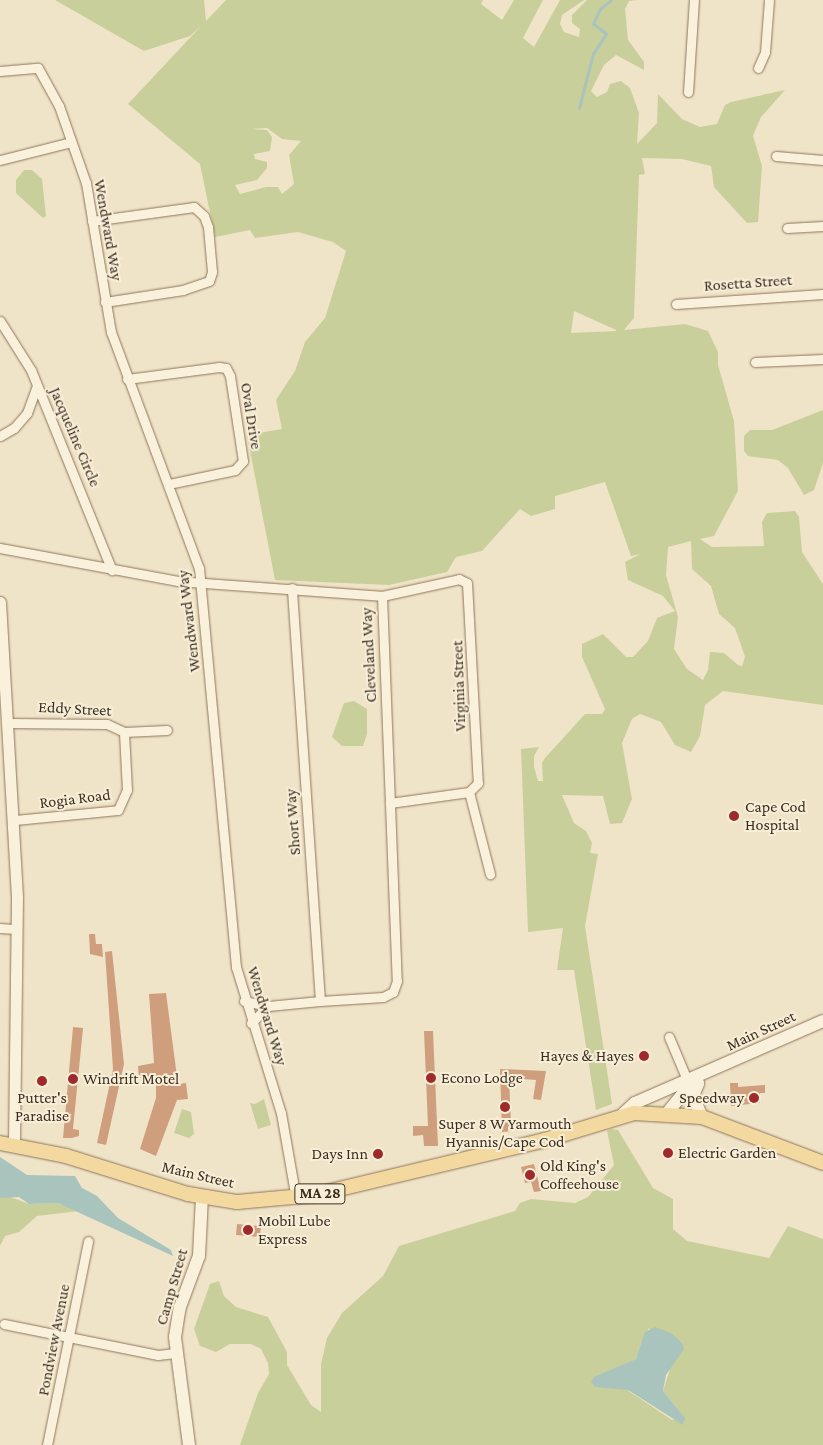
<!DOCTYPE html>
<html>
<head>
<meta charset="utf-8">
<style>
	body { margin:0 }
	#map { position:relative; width:823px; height:1445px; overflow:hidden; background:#f0e4c8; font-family:"Crimson Pro",serif }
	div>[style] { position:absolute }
	.green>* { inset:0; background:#c9cf9b }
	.water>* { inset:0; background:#a9c4bc }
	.stream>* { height:2.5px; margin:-1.25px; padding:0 1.25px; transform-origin:1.25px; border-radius:1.25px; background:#a9c4bc }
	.building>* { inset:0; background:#cf9f7d; transform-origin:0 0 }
	.roads { filter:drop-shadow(0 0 1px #8d765c) drop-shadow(0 0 1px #8d765c) }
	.minor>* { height:9px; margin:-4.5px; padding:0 4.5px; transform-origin:4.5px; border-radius:4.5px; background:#faf1dc }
	.tertiary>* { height:11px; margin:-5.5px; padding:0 5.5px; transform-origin:5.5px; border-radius:5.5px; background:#faf1dc }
	.secondary>* { height:12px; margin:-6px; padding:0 6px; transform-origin:6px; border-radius:6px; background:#faf1dc }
	.primary>* { height:14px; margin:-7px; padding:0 7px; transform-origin:7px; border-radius:7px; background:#f3d9a0 }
	.dots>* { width:14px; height:14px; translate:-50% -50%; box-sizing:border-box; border:2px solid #f7eed8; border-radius:50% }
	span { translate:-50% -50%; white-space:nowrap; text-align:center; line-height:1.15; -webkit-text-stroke:4px #f7eed8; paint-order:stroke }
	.shield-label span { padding:1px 4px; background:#f7eed8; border:1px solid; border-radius:4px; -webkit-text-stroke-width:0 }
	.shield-label { font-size:15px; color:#3d2e20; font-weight:700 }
	.street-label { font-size:16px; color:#3d2e20 }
	.poi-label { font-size:16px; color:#3d2e20 }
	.left { translate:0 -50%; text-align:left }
	.right { translate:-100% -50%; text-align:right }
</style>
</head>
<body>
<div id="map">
	<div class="green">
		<div style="clip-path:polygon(evenodd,55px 0,204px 0,206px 21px,226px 0,483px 0,481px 4px,502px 20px,514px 0,543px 0,523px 38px,534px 47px,560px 0,584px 0,562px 15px,560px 24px,564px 32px,579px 37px,580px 29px,572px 23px,572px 15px,587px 0,638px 0,629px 1px,625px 9px,628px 40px,644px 62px,644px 70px,616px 55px,604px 65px,591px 91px,597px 97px,607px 92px,610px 84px,621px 81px,630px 88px,639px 113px,637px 144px,657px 123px,658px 94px,682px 119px,700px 127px,717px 124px,725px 105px,731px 102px,785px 90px,761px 117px,753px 136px,762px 166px,758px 222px,747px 223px,714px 187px,711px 166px,682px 159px,642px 158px,645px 174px,639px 175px,634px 318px,624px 330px,685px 324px,708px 331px,718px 352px,718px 365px,734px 421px,738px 491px,714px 536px,700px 539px,712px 547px,764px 546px,762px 522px,767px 513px,795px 511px,799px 517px,802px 552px,823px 584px,823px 705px,723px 691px,705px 705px,700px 736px,691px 752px,675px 745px,661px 722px,640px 714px,632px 719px,622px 743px,632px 799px,622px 823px,610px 824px,603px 796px,562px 795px,574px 823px,586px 831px,592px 843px,590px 853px,598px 854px,585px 926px,612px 1104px,596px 1110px,574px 970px,557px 970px,563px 928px,528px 932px,521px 749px,539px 747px,534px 756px,534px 767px,538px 781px,543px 781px,542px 763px,545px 758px,585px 714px,602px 714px,605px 709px,582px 657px,582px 644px,603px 634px,626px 657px,633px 657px,648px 641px,657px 618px,675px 611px,663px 596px,628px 580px,625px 562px,640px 554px,631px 556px,605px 482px,555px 496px,555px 509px,531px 516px,520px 509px,482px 551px,456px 557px,447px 572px,389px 585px,275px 580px,247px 435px,282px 429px,276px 400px,295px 371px,305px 342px,325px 318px,346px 251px,333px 242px,298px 232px,255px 238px,250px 230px,215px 237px,200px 164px,128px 104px,201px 26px,190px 36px,144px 51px,55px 0,267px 128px,282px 139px,301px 141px,289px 155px,294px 184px,282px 194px,278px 187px,266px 187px,240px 194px,235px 185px,257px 180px,267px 168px,267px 162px,255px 159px,254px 154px,270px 151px,272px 137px,267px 130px,251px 129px,267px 128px,55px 0,574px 311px,616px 330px,616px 331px,571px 333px,574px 311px,55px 0,691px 541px,692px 569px,711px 586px,719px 614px,735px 628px,745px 657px,742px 666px,738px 665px,724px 653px,710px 652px,708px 670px,703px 680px,687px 669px,674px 649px,678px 617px,666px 575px,668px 547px,691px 541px)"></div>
		<div style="clip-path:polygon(24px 170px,32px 170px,42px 179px,46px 216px,43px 218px,16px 193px,16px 180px)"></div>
		<div style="clip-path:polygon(823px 410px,823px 463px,814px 490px,804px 495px,788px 468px,778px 460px,748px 456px,744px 451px,744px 436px,750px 430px,772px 430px)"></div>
		<div style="clip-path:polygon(354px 701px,367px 709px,367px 734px,363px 746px,342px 746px,332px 737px,344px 703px)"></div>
		<div style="clip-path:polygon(264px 1099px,271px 1125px,258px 1129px,250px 1103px,255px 1104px)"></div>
		<div style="clip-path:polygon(182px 1109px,191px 1112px,194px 1134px,189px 1138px,174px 1133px)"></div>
		<div style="clip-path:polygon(evenodd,611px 1129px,618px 1130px,653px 1188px,673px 1199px,673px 1229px,687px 1241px,769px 1258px,788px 1226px,823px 1239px,823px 1445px,240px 1445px,258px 1393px,269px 1374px,268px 1363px,261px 1349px,251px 1344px,230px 1344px,216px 1352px,200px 1346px,194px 1329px,210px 1284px,219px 1281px,224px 1296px,236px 1307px,268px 1317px,287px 1352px,287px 1365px,311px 1405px,321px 1412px,321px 1364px,327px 1338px,342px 1313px,383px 1276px,399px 1246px,515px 1211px,520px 1203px,531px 1199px,575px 1203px,588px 1197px,614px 1165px,607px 1131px,611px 1129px,649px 1328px,670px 1369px,663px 1391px,682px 1415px,672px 1420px,605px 1375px,636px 1359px,649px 1328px)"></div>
		<div style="clip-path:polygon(8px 1196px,29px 1204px,58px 1203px,79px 1211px,37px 1216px,19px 1232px,5px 1236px,0 1246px,0 1198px)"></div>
	</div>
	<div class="water">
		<div style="clip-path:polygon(0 1157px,27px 1175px,75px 1176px,82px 1188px,97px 1196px,118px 1218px,171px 1250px,173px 1256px,58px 1203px,29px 1204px,19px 1197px,0 1198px)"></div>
		<div style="clip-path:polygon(655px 1327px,671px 1333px,682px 1343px,684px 1349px,666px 1375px,663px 1391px,685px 1418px,683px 1425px,628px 1390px,595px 1387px,591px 1382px,594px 1377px,636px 1359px,645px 1332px)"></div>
	</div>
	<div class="stream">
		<div style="left:579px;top:108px;width:56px;rotate:-75.5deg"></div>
		<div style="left:593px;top:54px;width:24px;rotate:-57deg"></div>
		<div style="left:606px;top:34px;width:16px;rotate:-142deg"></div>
		<div style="left:593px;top:24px;width:17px;rotate:-65deg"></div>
		<div style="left:600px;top:9px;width:14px;rotate:-39deg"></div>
	</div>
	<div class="building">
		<div style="clip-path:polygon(89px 934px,95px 934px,96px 944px,102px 944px,103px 957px,90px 954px)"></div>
		<div style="clip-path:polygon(112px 951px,124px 1064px,106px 1145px,97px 1143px,113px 1069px,105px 952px)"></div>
		<div style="clip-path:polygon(166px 993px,178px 1084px,186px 1083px,188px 1099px,177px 1100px,156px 1156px,140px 1149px,156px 1098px,156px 1077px,139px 1078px,138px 1066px,154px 1063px,149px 994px)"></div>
		<div style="clip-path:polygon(73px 1027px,83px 1028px,73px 1129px,79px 1130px,79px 1136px,72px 1138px,63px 1138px)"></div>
		<div style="clip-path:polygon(424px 1031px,433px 1031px,438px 1146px,424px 1146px,423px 1135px,413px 1136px,413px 1126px,428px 1126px)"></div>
		<div style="clip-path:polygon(500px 1069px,546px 1071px,541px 1100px,533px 1099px,536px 1080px,509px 1078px,511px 1124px,520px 1123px,521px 1130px,502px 1132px)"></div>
		<div style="clip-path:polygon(730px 1083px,738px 1083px,738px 1087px,765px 1085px,765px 1093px,760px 1093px,760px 1103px,731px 1106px)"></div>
		<div style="clip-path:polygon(534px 1164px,541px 1191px,534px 1192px,531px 1182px,525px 1183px,521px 1167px)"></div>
		<div style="left:237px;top:1224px;width:24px;height:11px;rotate:5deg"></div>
	</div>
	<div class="roads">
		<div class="minor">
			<div style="left:758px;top:68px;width:17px;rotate:-66deg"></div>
			<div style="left:765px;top:52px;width:52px;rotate:-85.6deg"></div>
			<div style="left:0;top:71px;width:38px;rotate:-5deg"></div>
			<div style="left:38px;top:68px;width:43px;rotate:61.1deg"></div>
			<div style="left:59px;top:106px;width:82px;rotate:70.7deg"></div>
			<div style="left:86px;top:183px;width:151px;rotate:80.5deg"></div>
			<div style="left:111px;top:332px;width:252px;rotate:69.6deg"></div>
			<div style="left:199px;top:568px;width:401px;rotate:84.7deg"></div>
			<div style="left:236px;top:967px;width:153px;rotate:72.9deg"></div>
			<div style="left:281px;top:1113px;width:87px;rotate:80.1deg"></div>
			<div style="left:688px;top:92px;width:92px;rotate:-86.3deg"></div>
			<div style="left:776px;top:156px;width:47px;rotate:4.9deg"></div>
			<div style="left:0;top:160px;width:73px;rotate:-14.2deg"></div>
			<div style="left:92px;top:221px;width:103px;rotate:-7.8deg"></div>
			<div style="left:194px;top:207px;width:13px;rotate:42deg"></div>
			<div style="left:204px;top:216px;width:12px;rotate:70deg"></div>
			<div style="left:208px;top:227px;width:45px;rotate:84.9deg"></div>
			<div style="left:212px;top:272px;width:9px;rotate:108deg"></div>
			<div style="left:209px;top:281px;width:28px;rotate:161deg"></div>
			<div style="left:183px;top:290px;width:79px;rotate:171.3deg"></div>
			<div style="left:787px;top:228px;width:36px;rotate:-3deg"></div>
			<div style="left:676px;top:304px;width:147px;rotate:-3.9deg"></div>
			<div style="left:0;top:321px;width:58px;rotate:57.7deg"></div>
			<div style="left:31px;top:370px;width:216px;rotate:68deg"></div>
			<div style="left:755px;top:362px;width:68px;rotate:-2.5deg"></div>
			<div style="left:127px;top:379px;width:93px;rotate:-7.4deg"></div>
			<div style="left:219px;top:367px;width:7px;rotate:8deg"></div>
			<div style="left:226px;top:368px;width:9px;rotate:63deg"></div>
			<div style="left:230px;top:376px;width:86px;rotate:81.3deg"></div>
			<div style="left:243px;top:461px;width:12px;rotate:132deg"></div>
			<div style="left:235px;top:470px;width:67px;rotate:168deg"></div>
			<div style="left:0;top:436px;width:16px;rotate:-30deg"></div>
			<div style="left:14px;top:428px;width:20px;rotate:-49deg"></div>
			<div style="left:27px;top:413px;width:29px;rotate:-70deg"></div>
			<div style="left:0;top:548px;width:181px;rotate:10.5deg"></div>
			<div style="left:178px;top:581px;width:205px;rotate:4.2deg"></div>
			<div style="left:382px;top:596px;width:385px;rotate:87.8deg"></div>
			<div style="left:397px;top:981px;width:12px;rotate:110deg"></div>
			<div style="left:393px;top:992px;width:11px;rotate:153deg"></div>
			<div style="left:383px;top:997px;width:63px;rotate:176.4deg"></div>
			<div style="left:382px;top:596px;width:79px;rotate:-12.4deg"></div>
			<div style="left:459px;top:579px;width:9px;rotate:27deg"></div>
			<div style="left:467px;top:583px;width:200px;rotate:86.9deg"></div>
			<div style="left:478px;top:783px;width:13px;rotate:135deg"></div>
			<div style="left:469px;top:792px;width:80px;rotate:172.1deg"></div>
			<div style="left:9px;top:723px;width:98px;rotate:0.6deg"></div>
			<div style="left:107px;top:724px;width:19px;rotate:25deg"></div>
			<div style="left:124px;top:732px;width:43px;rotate:-2.7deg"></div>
			<div style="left:469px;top:792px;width:85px;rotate:75.6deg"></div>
			<div style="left:15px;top:820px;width:103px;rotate:-5.5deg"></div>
			<div style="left:118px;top:810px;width:22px;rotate:-66deg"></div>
			<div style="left:127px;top:790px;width:58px;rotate:-93deg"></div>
			<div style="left:0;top:928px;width:16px;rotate:4deg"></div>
			<div style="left:244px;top:1001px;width:25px;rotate:12deg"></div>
			<div style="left:268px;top:1006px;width:52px;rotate:-5.5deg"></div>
			<div style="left:320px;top:1001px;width:414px;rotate:-93.9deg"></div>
			<div style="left:251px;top:1023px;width:24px;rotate:-45deg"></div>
			<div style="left:669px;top:1037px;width:49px;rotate:67.1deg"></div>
			<div style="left:4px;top:1324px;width:157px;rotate:11.4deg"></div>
			<div style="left:158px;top:1355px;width:17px;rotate:-7deg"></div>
			<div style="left:47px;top:1445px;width:208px;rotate:-78.6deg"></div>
		</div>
		<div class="tertiary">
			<div style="left:0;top:602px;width:295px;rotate:86.7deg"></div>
			<div style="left:17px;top:897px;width:248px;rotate:90.7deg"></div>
		</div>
		<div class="secondary">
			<div style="left:698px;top:1084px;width:13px;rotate:113deg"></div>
			<div style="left:693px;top:1096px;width:23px;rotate:67deg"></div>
			<div style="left:668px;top:1112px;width:28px;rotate:-51deg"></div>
			<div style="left:686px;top:1090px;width:14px;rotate:-30deg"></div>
			<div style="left:622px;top:1115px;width:18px;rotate:-43deg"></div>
			<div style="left:635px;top:1103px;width:205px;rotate:-23.6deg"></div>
			<div style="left:189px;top:1445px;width:109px;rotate:-97.4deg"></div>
			<div style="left:175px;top:1337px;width:30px;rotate:-81deg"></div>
			<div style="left:180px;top:1307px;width:54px;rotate:-69.6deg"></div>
			<div style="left:199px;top:1256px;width:60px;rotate:-87.1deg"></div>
		</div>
		<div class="primary">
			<div style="left:0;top:1143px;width:67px;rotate:11.1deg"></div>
			<div style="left:66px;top:1156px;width:128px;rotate:17.3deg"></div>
			<div style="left:188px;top:1194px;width:50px;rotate:9.3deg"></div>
			<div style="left:237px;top:1202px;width:77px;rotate:-5.2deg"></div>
			<div style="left:314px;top:1195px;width:237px;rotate:-13.4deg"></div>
			<div style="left:545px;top:1140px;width:93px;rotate:-16.9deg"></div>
			<div style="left:634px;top:1113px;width:68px;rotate:3.4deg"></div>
			<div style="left:702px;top:1117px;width:129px;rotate:20.8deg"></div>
		</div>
	</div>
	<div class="dots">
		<div style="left:734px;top:816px;background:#9e2a2b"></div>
		<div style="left:644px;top:1056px;background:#9e2a2b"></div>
		<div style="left:431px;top:1078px;background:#9e2a2b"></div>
		<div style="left:73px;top:1079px;background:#9e2a2b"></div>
		<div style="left:42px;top:1081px;background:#9e2a2b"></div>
		<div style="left:754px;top:1098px;background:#9e2a2b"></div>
		<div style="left:505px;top:1107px;background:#9e2a2b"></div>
		<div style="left:668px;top:1153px;background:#9e2a2b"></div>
		<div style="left:378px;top:1154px;background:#9e2a2b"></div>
		<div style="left:530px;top:1175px;background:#9e2a2b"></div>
		<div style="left:248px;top:1230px;background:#9e2a2b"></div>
	</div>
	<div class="shield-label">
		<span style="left:320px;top:1194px">MA 28</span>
	</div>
	<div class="street-label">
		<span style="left:108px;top:230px;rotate:80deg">Wendward Way</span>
		<span style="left:748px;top:283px;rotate:-4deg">Rosetta Street</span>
		<span style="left:251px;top:416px;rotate:81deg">Oval Drive</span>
		<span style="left:75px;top:437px;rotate:67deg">Jacqueline Circle</span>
		<span style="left:189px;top:621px;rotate:-97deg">Wendward Way</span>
		<span style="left:369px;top:655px;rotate:-93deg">Cleveland Way</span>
		<span style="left:459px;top:686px;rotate:-92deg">Virginia Street</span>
		<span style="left:75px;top:709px;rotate:3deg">Eddy Street</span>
		<span style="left:75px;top:799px;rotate:-7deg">Rogia Road</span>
		<span style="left:293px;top:822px;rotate:-94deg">Short Way</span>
		<span style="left:267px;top:1016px;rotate:73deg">Wendward Way</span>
		<span style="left:761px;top:1031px;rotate:-25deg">Main Street</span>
		<span style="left:198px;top:1175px;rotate:13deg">Main Street</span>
		<span style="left:172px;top:1287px;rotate:-74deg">Camp Street</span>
		<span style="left:54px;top:1340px;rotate:-79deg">Pondview Avenue</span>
	</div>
	<div class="poi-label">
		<span class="left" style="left:745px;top:816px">Cape Cod<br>Hospital</span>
		<span class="right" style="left:634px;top:1056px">Hayes &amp; Hayes</span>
		<span class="left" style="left:441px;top:1078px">Econo Lodge</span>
		<span class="left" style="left:83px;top:1079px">Windrift Motel</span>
		<span style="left:42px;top:1107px">Putter's<br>Paradise</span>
		<span class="right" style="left:744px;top:1098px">Speedway</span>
		<span style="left:505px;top:1133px">Super 8 W Yarmouth<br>Hyannis/Cape Cod</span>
		<span class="left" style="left:678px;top:1153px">Electric Garden</span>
		<span class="right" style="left:368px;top:1154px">Days Inn</span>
		<span class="left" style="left:540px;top:1175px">Old King's<br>Coffeehouse</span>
		<span class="left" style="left:258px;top:1230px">Mobil Lube<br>Express</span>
	</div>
</div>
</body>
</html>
